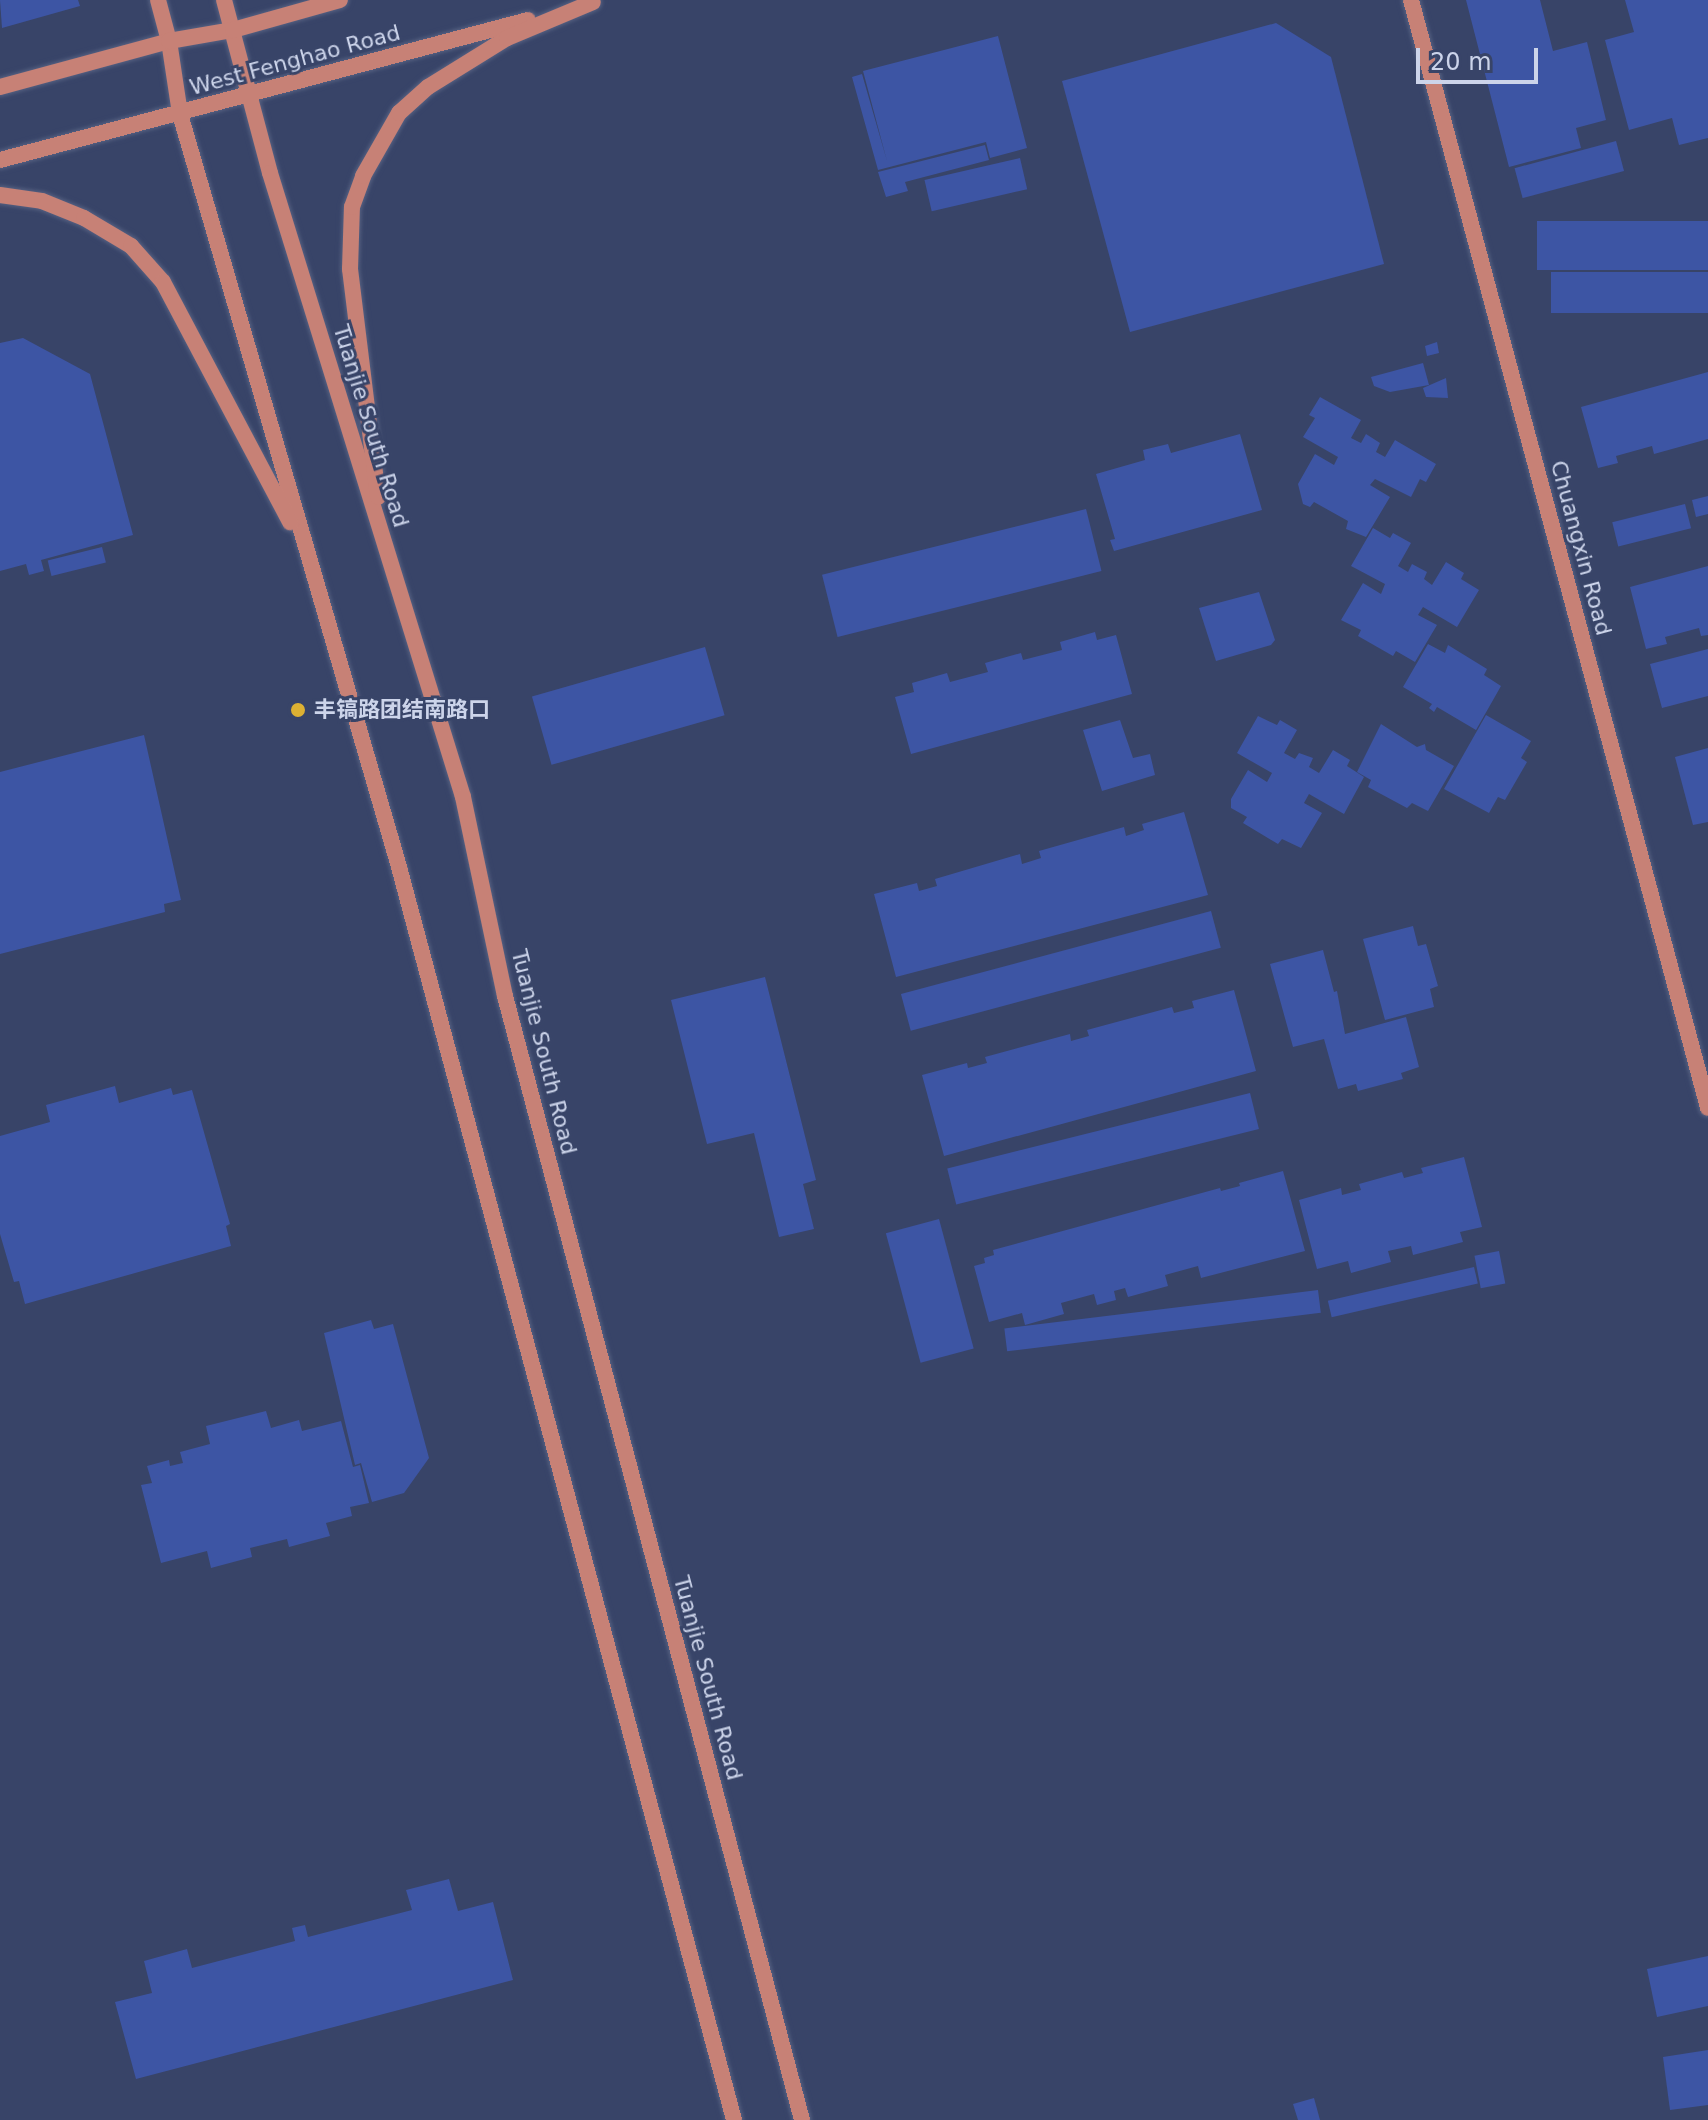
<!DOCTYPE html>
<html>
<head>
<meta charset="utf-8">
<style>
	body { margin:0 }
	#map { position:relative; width:1708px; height:2120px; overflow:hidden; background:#384468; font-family:"DejaVu Sans","Noto Sans SC",sans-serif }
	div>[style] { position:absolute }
	.building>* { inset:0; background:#3d55a4; transform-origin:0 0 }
	.roads { filter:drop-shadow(0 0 2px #566182) drop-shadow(0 0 2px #566182) }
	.secondary>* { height:16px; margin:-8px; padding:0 8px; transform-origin:8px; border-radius:8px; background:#c78176 }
	.dots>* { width:22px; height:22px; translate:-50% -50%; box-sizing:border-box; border:4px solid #384468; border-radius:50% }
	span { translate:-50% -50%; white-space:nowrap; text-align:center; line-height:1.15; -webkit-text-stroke:6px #384468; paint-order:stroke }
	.street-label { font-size:22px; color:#ccd4ea }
	.poi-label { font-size:22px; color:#ccd4ea; font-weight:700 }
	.left { translate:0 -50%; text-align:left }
	.scale { position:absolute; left:1416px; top:48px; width:122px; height:36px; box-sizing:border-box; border:4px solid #ccd4ea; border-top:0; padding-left:10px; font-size:24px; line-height:28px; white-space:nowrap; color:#ccd4ea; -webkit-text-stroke:6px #384468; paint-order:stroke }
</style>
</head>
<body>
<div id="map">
	<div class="building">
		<div style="clip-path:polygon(0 0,78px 0,80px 6px,2px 28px)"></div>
		<div style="clip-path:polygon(1466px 0,1540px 0,1553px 51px,1587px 42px,1606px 120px,1576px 128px,1581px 148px,1509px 167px)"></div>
		<div style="clip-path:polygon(1625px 0,1708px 0,1708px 138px,1679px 145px,1672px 118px,1629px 130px,1605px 40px,1634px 32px)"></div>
		<div style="clip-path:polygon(1276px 23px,1331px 57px,1384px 264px,1130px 332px,1062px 81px)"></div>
		<div style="clip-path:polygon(998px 36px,1027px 148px,990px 158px,986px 142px,878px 170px,852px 77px,862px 74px,887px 161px,863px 71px)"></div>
		<div style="left:1616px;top:141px;width:31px;height:105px;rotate:75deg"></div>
		<div style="clip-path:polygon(985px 145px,989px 160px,905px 182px,908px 191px,886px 197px,878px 172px)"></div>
		<div style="left:1020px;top:158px;width:32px;height:98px;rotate:77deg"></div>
		<div style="left:1708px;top:221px;width:49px;height:171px;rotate:90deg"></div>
		<div style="left:1708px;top:272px;width:41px;height:157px;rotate:90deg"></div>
		<div style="clip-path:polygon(23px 338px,90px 374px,133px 535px,41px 560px,44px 571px,29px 575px,26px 564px,0 571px,0 343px)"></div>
		<div style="clip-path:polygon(1437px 342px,1439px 353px,1427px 356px,1425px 346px)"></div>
		<div style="clip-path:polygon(1423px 363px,1429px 385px,1390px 392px,1374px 386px,1371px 377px)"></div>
		<div style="clip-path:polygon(1708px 372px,1708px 439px,1654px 454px,1652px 446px,1616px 456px,1618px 463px,1598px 468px,1581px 407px)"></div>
		<div style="clip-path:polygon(1446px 378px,1448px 398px,1426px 397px,1423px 388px)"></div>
		<div style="clip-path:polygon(1320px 397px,1361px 420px,1351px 438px,1361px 443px,1366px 434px,1380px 443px,1376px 452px,1385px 457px,1395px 440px,1436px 464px,1426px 482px,1420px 479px,1411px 497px,1375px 479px,1370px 485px,1390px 497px,1366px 537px,1346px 529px,1348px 521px,1314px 502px,1310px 507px,1303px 504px,1298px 484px,1315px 454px,1334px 465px,1338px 457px,1303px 437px,1315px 418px,1309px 415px)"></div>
		<div style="clip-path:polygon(1240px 434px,1262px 510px,1114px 551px,1110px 540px,1115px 539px,1096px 474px,1145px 460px,1143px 450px,1168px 444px,1171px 453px)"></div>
		<div style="clip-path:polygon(1708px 496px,1708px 514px,1696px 517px,1692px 500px)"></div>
		<div style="left:1685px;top:504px;width:25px;height:75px;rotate:76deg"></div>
		<div style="left:1086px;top:509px;width:64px;height:272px;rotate:76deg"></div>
		<div style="clip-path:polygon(1373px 528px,1390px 538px,1393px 533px,1411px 543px,1398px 566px,1408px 572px,1412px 564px,1427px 572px,1424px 579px,1432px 585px,1446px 562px,1464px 573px,1461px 579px,1479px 590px,1457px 627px,1423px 607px,1418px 615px,1437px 625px,1415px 662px,1396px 651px,1393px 656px,1358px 636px,1361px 630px,1341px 620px,1363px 583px,1381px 594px,1385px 584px,1351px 566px)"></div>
		<div style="left:102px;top:547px;width:16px;height:56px;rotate:76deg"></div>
		<div style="clip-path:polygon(1708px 566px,1708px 635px,1701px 636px,1699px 628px,1665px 637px,1667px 644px,1646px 649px,1630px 587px)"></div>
		<div style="clip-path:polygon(1259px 592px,1275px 640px,1271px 645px,1216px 661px,1199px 608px)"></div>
		<div style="clip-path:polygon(1095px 632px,1097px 640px,1116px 635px,1132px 694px,911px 754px,895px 697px,914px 692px,912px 683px,947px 673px,950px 682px,988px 672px,985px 663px,1021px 653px,1023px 660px,1062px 650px,1060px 642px)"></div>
		<div style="clip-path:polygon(1428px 644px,1445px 653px,1448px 645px,1487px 669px,1484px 675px,1501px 686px,1476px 730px,1437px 707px,1434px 712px,1429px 708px,1432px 704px,1403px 687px)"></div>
		<div style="left:705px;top:647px;width:71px;height:180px;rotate:74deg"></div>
		<div style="clip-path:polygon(1708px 649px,1708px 696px,1662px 708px,1650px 664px)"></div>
		<div style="clip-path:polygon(1486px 715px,1531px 741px,1521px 758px,1527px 762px,1505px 800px,1498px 797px,1489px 813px,1444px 789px)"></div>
		<div style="clip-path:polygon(1258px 716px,1277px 725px,1280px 720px,1297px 730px,1284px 753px,1295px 759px,1299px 753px,1313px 758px,1309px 767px,1319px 773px,1333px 750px,1350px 760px,1347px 766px,1364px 777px,1344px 814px,1309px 794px,1304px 803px,1322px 813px,1301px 848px,1282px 839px,1278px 844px,1243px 823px,1247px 817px,1231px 808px,1231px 799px,1248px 770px,1267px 782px,1272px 773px,1237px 753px)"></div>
		<div style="clip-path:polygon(1120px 720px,1133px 758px,1150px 754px,1155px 775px,1102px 791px,1083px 730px)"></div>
		<div style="clip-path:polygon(1381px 724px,1417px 747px,1425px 744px,1426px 750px,1454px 766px,1428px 811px,1412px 803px,1407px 808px,1368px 787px,1371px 780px,1357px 772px)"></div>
		<div style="clip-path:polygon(144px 735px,181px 900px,164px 904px,165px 912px,0 954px,0 772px)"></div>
		<div style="clip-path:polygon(1708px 748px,1708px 822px,1693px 825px,1675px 757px)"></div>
		<div style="clip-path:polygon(1184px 812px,1208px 895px,896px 977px,874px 894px,917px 883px,919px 891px,937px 886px,935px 879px,1020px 854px,1022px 864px,1041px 858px,1039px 851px,1124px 827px,1126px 836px,1144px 830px,1142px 824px)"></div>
		<div style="left:1211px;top:911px;width:38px;height:321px;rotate:75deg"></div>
		<div style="clip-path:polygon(1413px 926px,1418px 946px,1426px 944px,1438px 986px,1430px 989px,1434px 1007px,1385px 1020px,1363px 939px)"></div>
		<div style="clip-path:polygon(1323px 950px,1334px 992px,1337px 991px,1345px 1034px,1406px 1017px,1419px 1067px,1401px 1073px,1403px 1079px,1358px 1091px,1356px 1084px,1338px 1089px,1324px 1039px,1293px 1047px,1270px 964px)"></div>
		<div style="clip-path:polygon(765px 977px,816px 1180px,803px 1184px,814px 1229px,779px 1237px,754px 1133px,707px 1144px,671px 1000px)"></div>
		<div style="clip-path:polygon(1234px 990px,1256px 1071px,944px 1156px,922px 1075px,967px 1063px,968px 1068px,987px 1063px,985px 1057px,1070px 1034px,1071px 1041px,1089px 1036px,1087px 1030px,1172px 1007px,1174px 1013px,1194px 1008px,1192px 1001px)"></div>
		<div style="clip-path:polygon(115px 1086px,119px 1103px,171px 1088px,173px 1095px,192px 1090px,230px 1224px,226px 1226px,231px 1246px,25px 1304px,19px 1281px,14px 1282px,0 1234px,0 1136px,50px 1122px,46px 1105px)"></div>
		<div style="left:1250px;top:1093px;width:37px;height:312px;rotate:76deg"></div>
		<div style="clip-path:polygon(1464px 1157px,1482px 1227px,1460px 1232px,1463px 1242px,1413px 1255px,1411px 1246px,1388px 1251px,1391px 1262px,1351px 1273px,1348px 1261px,1317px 1269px,1299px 1200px,1341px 1188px,1342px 1195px,1361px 1190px,1359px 1184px,1402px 1172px,1404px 1178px,1423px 1173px,1421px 1168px)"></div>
		<div style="clip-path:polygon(1283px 1171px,1305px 1251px,1201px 1278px,1198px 1266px,1165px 1275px,1168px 1286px,1128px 1297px,1125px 1288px,1114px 1291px,1116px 1300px,1097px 1305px,1094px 1294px,1061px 1303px,1064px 1314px,1025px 1325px,1022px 1313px,989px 1322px,974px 1266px,985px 1263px,984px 1258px,994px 1255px,993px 1250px,1220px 1188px,1221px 1191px,1240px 1186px,1239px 1183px)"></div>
		<div style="left:939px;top:1219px;width:134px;height:55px;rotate:75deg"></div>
		<div style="left:1499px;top:1251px;width:33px;height:25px;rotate:79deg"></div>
		<div style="left:1474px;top:1267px;width:17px;height:150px;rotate:77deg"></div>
		<div style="left:1318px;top:1290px;width:23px;height:316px;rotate:83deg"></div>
		<div style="clip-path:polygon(371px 1320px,374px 1329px,393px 1324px,429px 1458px,404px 1493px,372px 1502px,361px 1463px,355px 1465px,324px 1333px)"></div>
		<div style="clip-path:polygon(266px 1411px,271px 1428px,299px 1420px,302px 1431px,341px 1421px,353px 1467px,360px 1465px,369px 1503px,350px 1507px,352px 1516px,326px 1523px,330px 1536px,289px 1547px,287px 1539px,250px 1548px,252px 1557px,211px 1568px,207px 1551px,161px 1563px,141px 1485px,152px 1483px,147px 1466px,169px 1460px,170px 1466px,183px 1463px,180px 1452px,210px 1444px,206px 1426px)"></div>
		<div style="clip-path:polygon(449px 1879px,458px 1911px,493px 1902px,513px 1980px,136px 2079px,115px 2002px,152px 1993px,144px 1961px,187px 1949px,192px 1968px,295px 1941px,292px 1928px,305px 1925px,308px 1937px,412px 1910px,406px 1890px)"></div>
		<div style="clip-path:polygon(1708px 1956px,1708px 2006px,1657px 2017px,1647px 1969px)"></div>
		<div style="clip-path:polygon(1708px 2050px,1708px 2105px,1670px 2110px,1663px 2057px)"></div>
		<div style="clip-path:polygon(1314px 2098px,1320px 2120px,1298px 2120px,1293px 2104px)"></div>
	</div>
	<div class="roads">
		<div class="secondary">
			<div style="left:158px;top:0;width:42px;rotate:75deg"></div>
			<div style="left:169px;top:41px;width:74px;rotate:81.4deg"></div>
			<div style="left:180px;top:114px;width:784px;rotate:73.78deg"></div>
			<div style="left:399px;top:867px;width:1297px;rotate:75.03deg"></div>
			<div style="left:224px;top:0;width:179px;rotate:75.1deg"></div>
			<div style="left:270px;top:173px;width:653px;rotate:72.81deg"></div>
			<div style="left:463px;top:797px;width:203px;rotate:78.1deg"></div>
			<div style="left:505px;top:996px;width:1163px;rotate:75.2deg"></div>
			<div style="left:1411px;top:0;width:1147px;rotate:74.99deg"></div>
			<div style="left:0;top:87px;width:175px;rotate:-15.2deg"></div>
			<div style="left:169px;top:41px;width:65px;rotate:-9.8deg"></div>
			<div style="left:233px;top:30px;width:111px;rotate:-15.7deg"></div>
			<div style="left:0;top:160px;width:546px;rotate:-14.85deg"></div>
			<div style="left:0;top:195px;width:42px;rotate:8.1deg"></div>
			<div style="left:42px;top:201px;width:45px;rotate:22deg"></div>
			<div style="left:84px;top:218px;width:55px;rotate:30.8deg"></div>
			<div style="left:131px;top:246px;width:48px;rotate:48.4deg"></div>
			<div style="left:163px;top:282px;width:272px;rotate:62.1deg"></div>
			<div style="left:378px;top:497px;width:230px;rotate:-97deg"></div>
			<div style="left:350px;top:269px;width:62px;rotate:-88.2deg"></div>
			<div style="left:352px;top:207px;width:33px;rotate:-70deg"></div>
			<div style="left:363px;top:176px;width:73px;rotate:-60.3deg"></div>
			<div style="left:399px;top:113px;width:39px;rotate:-42deg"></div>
			<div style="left:428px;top:87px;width:93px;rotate:-31.8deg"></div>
			<div style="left:507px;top:38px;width:93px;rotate:-22.7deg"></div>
		</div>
	</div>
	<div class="dots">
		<div style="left:298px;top:710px;background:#ddb133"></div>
	</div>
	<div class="street-label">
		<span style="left:295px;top:60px;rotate:-15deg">West Fenghao Road</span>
		<span style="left:371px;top:426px;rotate:73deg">Tuanjie South Road</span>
		<span style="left:1581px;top:548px;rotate:75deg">Chuangxin Road</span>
		<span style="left:544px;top:1052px;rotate:76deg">Tuanjie South Road</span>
		<span style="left:708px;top:1678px;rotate:75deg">Tuanjie South Road</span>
	</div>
	<div class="poi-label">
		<span class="left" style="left:314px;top:710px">丰镐路团结南路口</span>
	</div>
	<div class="scale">20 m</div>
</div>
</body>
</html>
